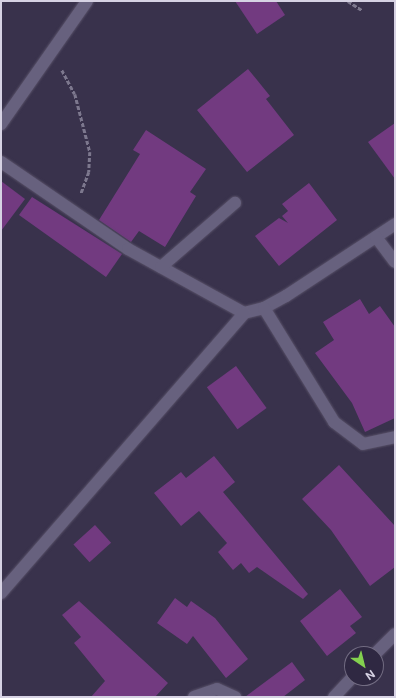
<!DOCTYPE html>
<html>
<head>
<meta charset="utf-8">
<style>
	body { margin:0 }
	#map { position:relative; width:396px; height:698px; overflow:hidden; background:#39324c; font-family:"Public Sans",sans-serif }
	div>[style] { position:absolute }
	.building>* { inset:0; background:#723a80; transform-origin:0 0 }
	.path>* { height:2.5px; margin-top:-1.25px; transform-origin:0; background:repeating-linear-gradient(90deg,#7d788e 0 4px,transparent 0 6px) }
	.roads { filter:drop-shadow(0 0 1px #575067) drop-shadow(0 0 1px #575067) }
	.street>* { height:12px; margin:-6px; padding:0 6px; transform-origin:6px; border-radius:6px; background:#67617e }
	span { translate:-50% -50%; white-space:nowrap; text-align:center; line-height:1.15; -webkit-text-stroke:3px #2f2842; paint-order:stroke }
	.frame { position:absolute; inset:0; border:2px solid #d6d2e3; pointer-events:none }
	.north { position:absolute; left:344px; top:646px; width:40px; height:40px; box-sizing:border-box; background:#2f2842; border:1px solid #726c82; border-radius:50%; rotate:145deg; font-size:11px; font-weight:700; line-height:16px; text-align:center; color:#d6d2e3 }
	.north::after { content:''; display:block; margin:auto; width:14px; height:18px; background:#83d04f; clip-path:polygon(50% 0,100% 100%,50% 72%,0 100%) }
</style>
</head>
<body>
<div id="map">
	<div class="building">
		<div style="clip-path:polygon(235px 1px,276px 1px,285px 15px,257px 34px)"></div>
		<div style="clip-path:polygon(248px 69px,270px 96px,266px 99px,294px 135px,247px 172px,197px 110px)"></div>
		<div style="clip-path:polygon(395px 123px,395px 179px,368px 142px)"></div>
		<div style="clip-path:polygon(146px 130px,206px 169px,190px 192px,196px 196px,165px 247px,139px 231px,131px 242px,99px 220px,140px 154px,133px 150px)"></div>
		<div style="clip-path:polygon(1px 181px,25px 199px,1px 231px)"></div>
		<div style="clip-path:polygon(309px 183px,337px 220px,279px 266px,255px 236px,279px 218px,288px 223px,282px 216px,288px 211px,282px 204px)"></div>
		<div style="clip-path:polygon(32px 197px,122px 254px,106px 277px,19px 215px)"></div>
		<div style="clip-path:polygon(360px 299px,369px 314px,380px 306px,395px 327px,395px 418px,365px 432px,352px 403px,315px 353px,334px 340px,323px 322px)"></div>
		<div style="left:236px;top:366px;width:52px;height:36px;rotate:54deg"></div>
		<div style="clip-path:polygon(214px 456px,235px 482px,223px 492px,308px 594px,303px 599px,257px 567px,249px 573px,241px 563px,233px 570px,218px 552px,227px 543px,199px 511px,181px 526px,154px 493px,181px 472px,186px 478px)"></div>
		<div style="clip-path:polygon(339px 465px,395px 526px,395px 567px,370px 586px,331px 530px,302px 499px)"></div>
		<div style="left:95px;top:525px;width:24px;height:29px;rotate:48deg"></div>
		<div style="clip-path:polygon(340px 589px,362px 617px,350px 626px,356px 633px,327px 656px,300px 621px)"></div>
		<div style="clip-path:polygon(175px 598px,187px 607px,191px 601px,215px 618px,248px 659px,226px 678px,193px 636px,187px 644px,157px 623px)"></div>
		<div style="clip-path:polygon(79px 601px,168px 683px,155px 697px,91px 697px,105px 681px,74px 643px,81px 637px,62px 615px)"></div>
		<div style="clip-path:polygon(292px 662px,305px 680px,283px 697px,245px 697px)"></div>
	</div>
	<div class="path">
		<div style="left:348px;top:1px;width:17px;rotate:33deg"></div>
		<div style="left:62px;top:70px;width:27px;rotate:62deg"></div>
		<div style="left:75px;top:94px;width:60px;rotate:75.5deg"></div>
		<div style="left:90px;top:152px;width:20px;rotate:93deg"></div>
		<div style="left:89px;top:172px;width:23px;rotate:110deg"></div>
	</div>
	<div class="roads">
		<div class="street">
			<div style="left:1px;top:124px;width:150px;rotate:-55deg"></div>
			<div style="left:1px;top:162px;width:154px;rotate:34.4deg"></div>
			<div style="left:128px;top:249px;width:132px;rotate:28.9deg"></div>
			<div style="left:244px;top:313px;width:21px;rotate:-14deg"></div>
			<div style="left:264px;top:308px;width:25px;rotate:-29deg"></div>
			<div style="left:286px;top:296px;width:131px;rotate:-33.4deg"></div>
			<div style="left:376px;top:237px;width:31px;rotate:53deg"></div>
			<div style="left:161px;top:267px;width:98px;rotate:-40.9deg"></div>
			<div style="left:264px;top:308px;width:134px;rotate:58.4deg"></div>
			<div style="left:334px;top:422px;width:36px;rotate:37deg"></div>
			<div style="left:363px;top:444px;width:33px;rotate:-12deg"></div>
			<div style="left:1px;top:593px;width:371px;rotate:-49deg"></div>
			<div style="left:375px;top:654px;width:28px;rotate:-45deg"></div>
			<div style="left:194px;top:697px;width:24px;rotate:-19deg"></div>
			<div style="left:217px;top:689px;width:20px;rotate:24deg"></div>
			<div style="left:334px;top:697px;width:26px;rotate:-47deg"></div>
		</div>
	</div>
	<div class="frame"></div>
	<div class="north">N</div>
</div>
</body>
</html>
